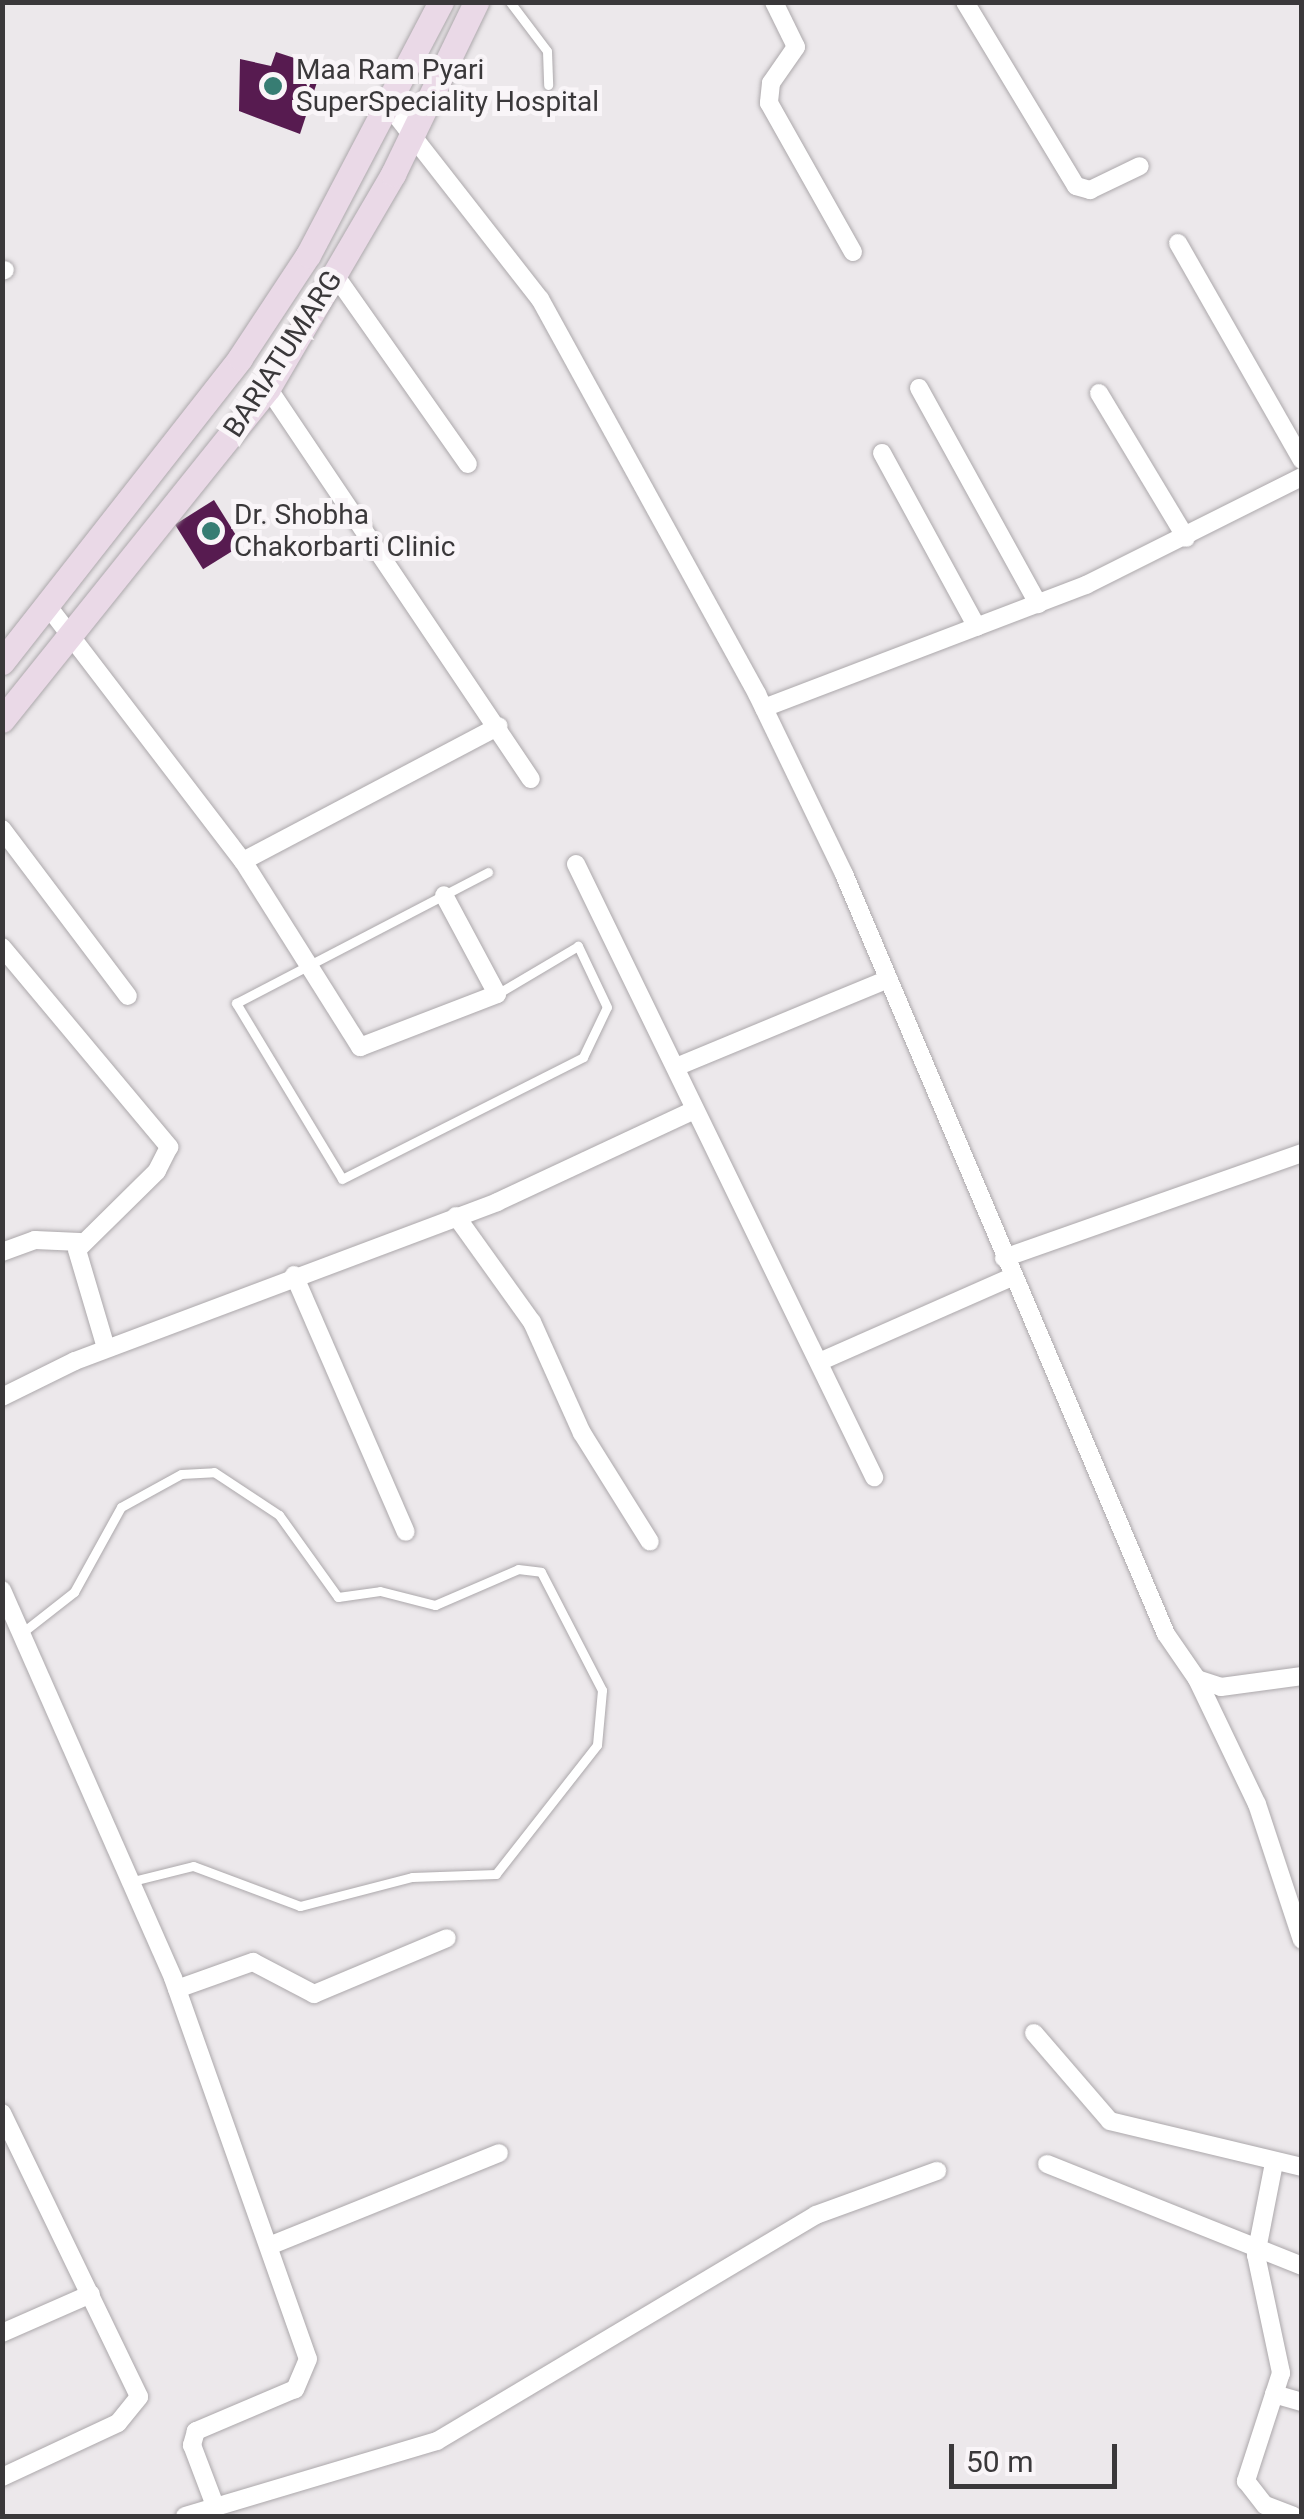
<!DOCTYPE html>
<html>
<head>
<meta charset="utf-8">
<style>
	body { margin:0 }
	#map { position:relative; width:1304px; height:2519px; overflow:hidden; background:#ece8eb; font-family:Roboto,sans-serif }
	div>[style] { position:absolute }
	.building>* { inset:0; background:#571b50; transform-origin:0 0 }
	.roads { filter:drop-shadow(0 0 2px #aca8ab) drop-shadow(0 0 2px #aca8ab) }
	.lane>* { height:9px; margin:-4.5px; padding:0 4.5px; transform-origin:4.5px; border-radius:4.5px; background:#fff }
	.street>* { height:18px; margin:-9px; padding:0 9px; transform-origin:9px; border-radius:9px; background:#fff }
	.secondary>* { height:25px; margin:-12.5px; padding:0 12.5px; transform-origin:12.5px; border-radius:12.5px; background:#ead9e7 }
	.dots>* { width:28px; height:28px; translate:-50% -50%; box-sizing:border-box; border:5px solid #f9f5f8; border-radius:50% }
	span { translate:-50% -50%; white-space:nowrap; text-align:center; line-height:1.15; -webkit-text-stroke:10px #f9f5f8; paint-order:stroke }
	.poi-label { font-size:28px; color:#3a383a }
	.left { translate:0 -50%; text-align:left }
	.street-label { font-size:28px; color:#3a383a }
	.frame { position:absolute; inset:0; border:5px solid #3a383a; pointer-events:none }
	.scale { position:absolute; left:949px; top:2444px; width:168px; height:45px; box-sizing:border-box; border:5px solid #3a383a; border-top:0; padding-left:12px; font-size:30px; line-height:35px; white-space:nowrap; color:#3a383a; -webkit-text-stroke:8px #f9f5f8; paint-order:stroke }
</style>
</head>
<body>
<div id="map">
	<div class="building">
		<div style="clip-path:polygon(276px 52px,322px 67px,300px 134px,239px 111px,240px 59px,271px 66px)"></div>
		<div style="left:214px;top:500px;width:53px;height:46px;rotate:58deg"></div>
	</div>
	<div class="roads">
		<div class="lane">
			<div style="left:510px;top:2px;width:61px;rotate:52.9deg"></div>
			<div style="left:547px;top:51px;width:34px;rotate:88deg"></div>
			<div style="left:488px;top:872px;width:284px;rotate:152.5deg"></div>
			<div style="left:236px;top:1003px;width:205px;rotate:58.9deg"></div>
			<div style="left:342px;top:1179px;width:270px;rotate:-26.8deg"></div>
			<div style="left:583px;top:1057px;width:55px;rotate:-64.4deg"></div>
			<div style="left:607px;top:1007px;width:68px;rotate:-115.4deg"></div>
			<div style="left:578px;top:946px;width:94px;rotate:149.3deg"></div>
			<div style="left:23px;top:1632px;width:65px;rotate:-38.1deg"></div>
			<div style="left:74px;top:1592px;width:97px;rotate:-61.1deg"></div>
			<div style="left:121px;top:1507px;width:68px;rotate:-28.8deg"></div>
			<div style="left:181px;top:1474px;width:33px;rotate:-3deg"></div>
			<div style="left:214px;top:1472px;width:78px;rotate:33.5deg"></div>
			<div style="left:279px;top:1515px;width:101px;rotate:54.3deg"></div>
			<div style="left:338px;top:1597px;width:42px;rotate:-8.1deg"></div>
			<div style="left:380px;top:1591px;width:57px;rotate:14.3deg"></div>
			<div style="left:435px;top:1605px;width:90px;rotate:-23.4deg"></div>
			<div style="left:518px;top:1569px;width:23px;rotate:7deg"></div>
			<div style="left:541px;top:1572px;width:133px;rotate:62.7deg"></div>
			<div style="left:602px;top:1690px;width:55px;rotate:95.2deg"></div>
			<div style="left:597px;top:1745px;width:164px;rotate:128.1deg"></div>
			<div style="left:496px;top:1874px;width:84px;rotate:178deg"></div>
			<div style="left:412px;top:1877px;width:116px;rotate:165.5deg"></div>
			<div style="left:300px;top:1906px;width:114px;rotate:-159.5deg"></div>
			<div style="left:193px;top:1866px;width:62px;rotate:166deg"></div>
		</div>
		<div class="street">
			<div style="left:774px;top:2px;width:50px;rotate:63.9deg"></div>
			<div style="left:796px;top:47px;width:44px;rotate:124.8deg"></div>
			<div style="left:771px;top:83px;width:20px;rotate:96deg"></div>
			<div style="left:769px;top:103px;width:171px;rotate:60.6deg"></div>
			<div style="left:965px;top:2px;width:215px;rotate:58.9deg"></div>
			<div style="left:1076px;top:186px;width:15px;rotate:16deg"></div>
			<div style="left:1090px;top:190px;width:55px;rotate:-25.6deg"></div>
			<div style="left:389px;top:106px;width:245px;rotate:52deg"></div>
			<div style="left:540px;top:299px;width:451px;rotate:61.2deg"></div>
			<div style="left:757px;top:694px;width:200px;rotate:64.2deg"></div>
			<div style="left:844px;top:874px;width:825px;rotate:67.04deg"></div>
			<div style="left:1166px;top:1634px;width:55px;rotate:55.4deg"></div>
			<div style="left:1197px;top:1679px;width:25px;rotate:18deg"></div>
			<div style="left:1221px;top:1687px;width:82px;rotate:-7.7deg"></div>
			<div style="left:1178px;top:243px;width:250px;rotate:60.3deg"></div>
			<div style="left:2px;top:271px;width:3px;rotate:-18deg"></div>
			<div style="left:335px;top:275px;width:231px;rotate:54.9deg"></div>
			<div style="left:268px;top:388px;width:471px;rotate:56.1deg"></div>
			<div style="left:919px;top:388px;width:247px;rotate:61.1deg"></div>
			<div style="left:1099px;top:393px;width:169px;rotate:59deg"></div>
			<div style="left:882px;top:453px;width:198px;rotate:61.4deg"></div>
			<div style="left:47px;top:605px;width:322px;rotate:52.6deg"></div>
			<div style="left:243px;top:861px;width:220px;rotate:57.8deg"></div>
			<div style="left:360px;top:1047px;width:147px;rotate:-21.1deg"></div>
			<div style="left:497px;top:994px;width:112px;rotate:-118.2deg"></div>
			<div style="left:764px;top:708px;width:345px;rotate:-20.9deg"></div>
			<div style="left:1086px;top:585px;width:241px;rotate:-26.6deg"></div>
			<div style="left:2px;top:829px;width:209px;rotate:53deg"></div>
			<div style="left:243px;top:861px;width:289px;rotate:-27.8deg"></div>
			<div style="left:576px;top:864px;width:682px;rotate:64.07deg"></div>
			<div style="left:2px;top:947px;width:261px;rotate:50.1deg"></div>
			<div style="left:169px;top:1147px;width:27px;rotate:117deg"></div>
			<div style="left:157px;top:1171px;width:112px;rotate:135.4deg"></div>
			<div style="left:77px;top:1250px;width:102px;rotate:73.5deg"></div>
			<div style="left:676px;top:1067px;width:230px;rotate:-22.5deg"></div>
			<div style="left:456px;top:1216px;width:130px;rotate:54.4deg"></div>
			<div style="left:532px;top:1322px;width:122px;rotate:65.8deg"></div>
			<div style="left:582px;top:1433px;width:128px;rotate:58deg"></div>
			<div style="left:2px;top:1252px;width:35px;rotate:-20deg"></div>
			<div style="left:35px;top:1240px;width:45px;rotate:2.5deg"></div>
			<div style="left:1004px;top:1258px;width:316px;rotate:-19.4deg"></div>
			<div style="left:294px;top:1275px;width:280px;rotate:66.5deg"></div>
			<div style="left:819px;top:1362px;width:211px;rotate:-23.8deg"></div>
			<div style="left:2px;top:1397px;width:81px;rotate:-26.3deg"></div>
			<div style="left:75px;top:1361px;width:451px;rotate:-20.6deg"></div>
			<div style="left:497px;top:1202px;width:217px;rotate:-25deg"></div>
			<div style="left:2px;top:1590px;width:424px;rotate:66.2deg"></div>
			<div style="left:173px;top:1978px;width:404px;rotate:70.5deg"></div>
			<div style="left:308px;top:2359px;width:33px;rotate:113deg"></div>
			<div style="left:295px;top:2389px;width:108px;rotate:157deg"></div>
			<div style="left:196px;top:2431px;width:15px;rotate:106deg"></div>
			<div style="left:192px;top:2445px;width:62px;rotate:69.2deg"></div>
			<div style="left:1197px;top:1679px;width:139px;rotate:64.4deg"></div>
			<div style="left:1257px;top:1804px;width:143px;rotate:71.7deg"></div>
			<div style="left:177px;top:1989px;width:81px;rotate:-19.6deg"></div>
			<div style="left:253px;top:1962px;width:69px;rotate:27.7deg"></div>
			<div style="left:314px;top:1994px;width:144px;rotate:-22.8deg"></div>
			<div style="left:1034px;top:2033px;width:116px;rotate:49.2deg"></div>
			<div style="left:1110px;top:2121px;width:197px;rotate:13.5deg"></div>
			<div style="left:2px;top:2113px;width:315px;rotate:64.2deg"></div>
			<div style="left:139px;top:2397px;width:33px;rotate:129deg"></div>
			<div style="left:118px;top:2423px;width:128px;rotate:155deg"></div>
			<div style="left:1274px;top:2163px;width:94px;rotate:101.1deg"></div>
			<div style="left:1256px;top:2255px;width:121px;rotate:78deg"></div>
			<div style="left:1281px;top:2373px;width:114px;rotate:108deg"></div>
			<div style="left:1246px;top:2481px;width:31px;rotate:52deg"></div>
			<div style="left:1265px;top:2505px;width:30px;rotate:21deg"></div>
			<div style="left:1047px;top:2164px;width:275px;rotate:21.8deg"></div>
			<div style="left:269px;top:2246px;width:248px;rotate:-22deg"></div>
			<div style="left:2px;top:2333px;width:97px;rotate:-23.7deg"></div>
			<div style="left:1274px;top:2394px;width:29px;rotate:16deg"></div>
			<div style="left:185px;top:2516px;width:263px;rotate:-16.6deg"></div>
			<div style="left:437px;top:2441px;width:441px;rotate:-30.8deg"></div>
			<div style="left:816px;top:2215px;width:129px;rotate:-20deg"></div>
		</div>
		<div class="secondary">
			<div style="left:2px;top:662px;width:386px;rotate:-51.9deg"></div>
			<div style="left:240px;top:358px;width:123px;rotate:-56.6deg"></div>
			<div style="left:308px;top:255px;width:286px;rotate:-62.3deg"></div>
			<div style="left:2px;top:720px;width:425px;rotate:-51.3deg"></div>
			<div style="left:268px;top:388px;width:248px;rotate:-59.7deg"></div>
			<div style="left:393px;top:174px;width:191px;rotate:-64.2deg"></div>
		</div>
	</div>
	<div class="dots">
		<div style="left:273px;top:86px;background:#377d73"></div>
		<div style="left:211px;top:531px;background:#377d73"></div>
	</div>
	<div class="poi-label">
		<span class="left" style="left:296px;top:86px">Maa Ram Pyari<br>SuperSpeciality Hospital</span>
		<span class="left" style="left:234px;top:531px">Dr. Shobha<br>Chakorbarti Clinic</span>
	</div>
	<div class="street-label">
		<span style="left:283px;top:354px;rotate:-57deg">BARIATUMARG</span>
	</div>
	<div class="frame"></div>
	<div class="scale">50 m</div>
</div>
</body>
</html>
